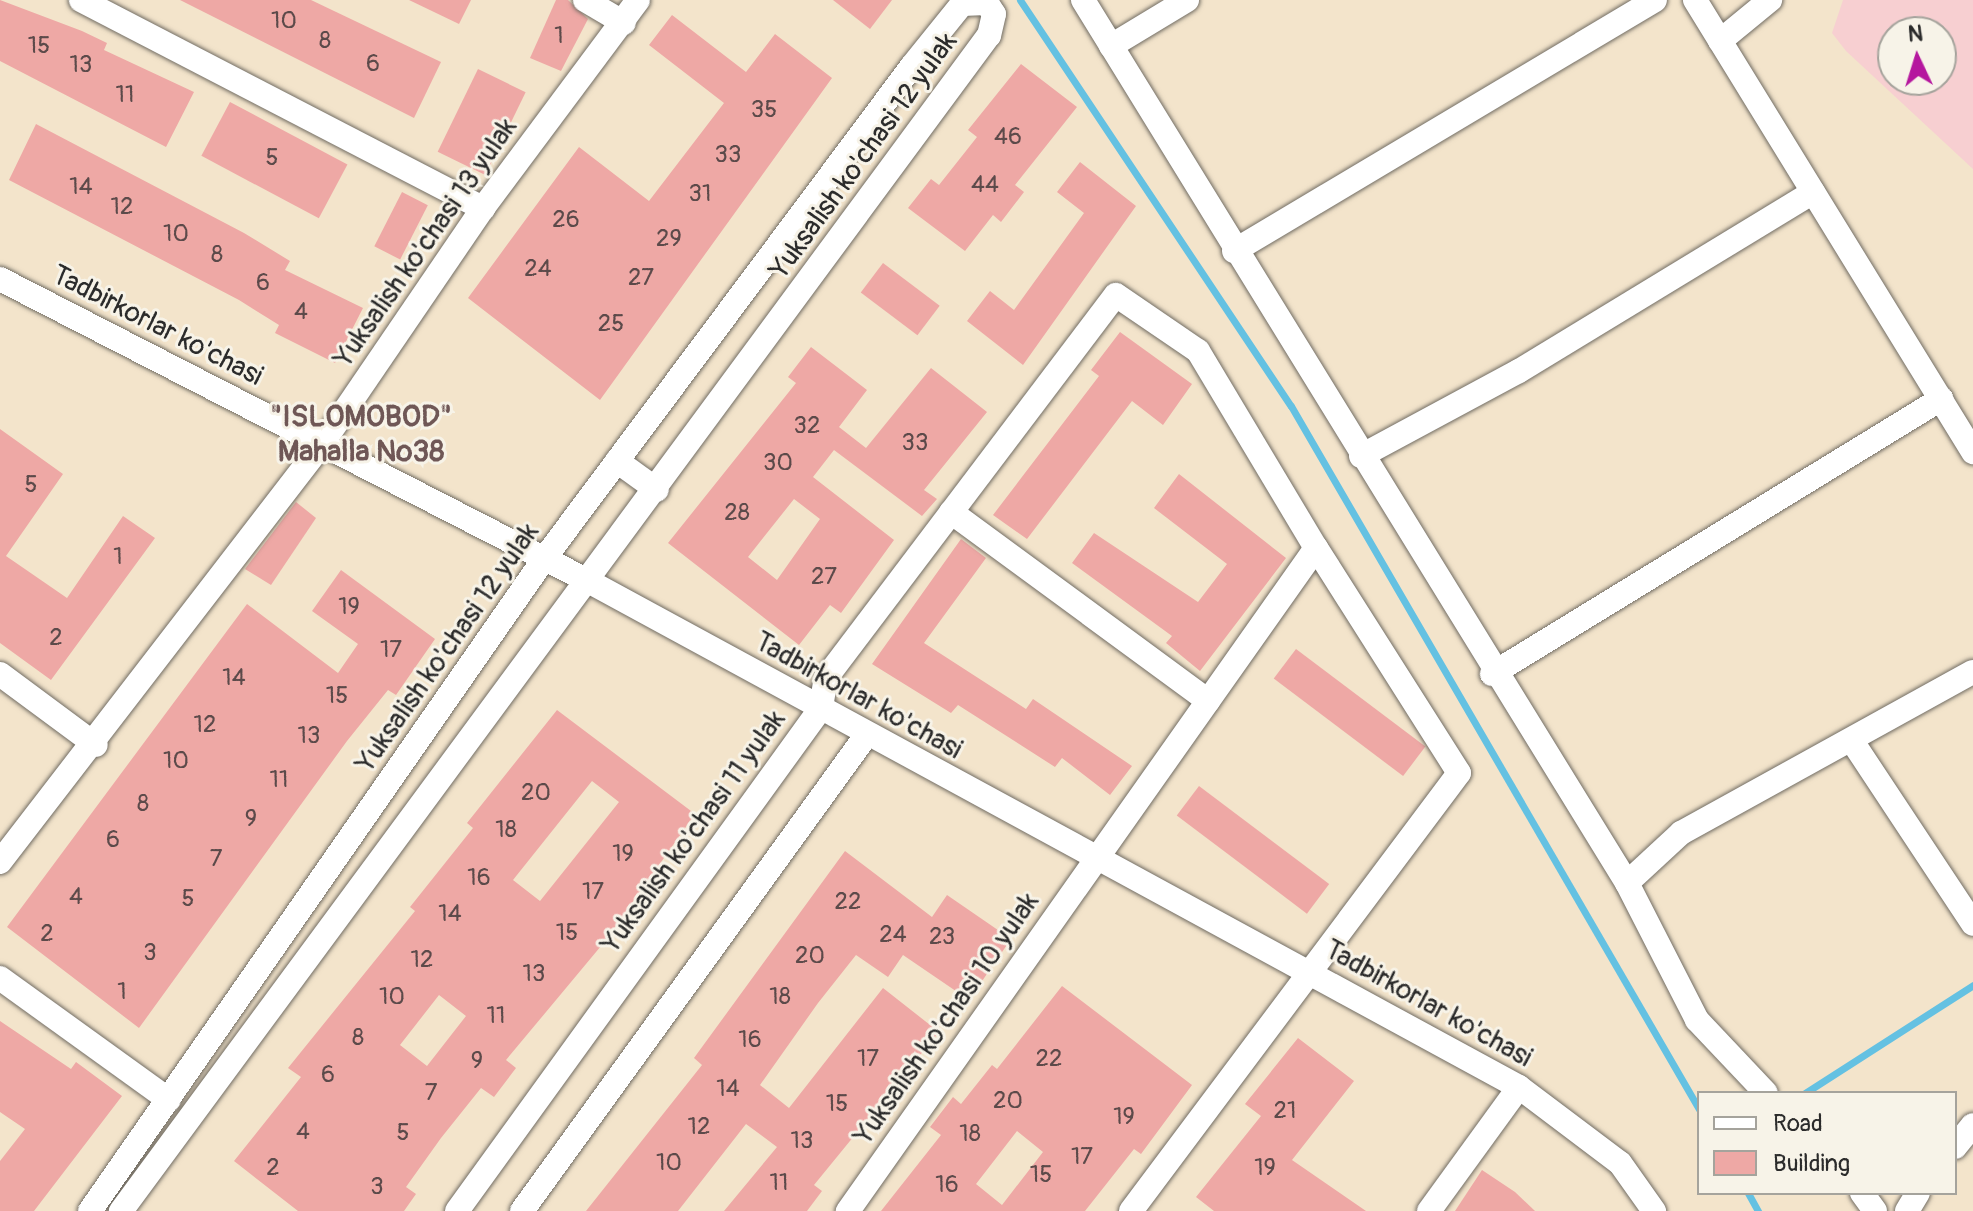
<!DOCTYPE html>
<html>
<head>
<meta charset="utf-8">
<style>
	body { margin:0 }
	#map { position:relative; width:1973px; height:1211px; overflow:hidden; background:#f3e4cb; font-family:Pangolin,sans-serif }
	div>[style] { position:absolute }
	.built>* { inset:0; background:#f7cfd1 }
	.stream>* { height:7px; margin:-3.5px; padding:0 3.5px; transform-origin:3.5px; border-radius:3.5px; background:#64c1e2 }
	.building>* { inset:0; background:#eea8a5; transform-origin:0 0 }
	.roads { filter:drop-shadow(0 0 2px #716c63) drop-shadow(0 0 2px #716c63) }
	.street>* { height:24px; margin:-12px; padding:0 12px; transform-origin:12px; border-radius:12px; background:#fff }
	span { translate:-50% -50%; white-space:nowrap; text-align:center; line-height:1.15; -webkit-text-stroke:6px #f7f3e8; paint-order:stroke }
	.number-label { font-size:24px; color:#5c4a4a }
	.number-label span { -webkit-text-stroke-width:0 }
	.street-label { font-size:28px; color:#2b2b2b }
	.neighbourhood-label { font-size:30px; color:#6f5756; font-weight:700 }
	.legend { position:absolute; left:1697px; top:1091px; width:260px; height:104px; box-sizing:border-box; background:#f7f3e8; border:2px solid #a5a39c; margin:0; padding:10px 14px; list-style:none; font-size:24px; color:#2b2b2b }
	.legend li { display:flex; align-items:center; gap:16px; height:40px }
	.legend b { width:40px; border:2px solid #a5a39c }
	.north { position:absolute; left:1877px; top:16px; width:80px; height:80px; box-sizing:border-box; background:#f7f3e8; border:2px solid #a5a39c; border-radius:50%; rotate:356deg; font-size:22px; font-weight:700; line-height:32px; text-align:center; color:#2b2b2b }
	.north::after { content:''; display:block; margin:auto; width:28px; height:36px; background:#b5179e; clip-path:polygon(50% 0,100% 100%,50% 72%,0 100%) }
</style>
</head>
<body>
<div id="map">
	<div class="built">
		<div style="clip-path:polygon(evenodd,1843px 0,1973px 0,1973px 169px,1846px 51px,1832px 33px,1843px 0,1893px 32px,1941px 32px,1941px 80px,1893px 80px,1893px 32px)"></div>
	</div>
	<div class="stream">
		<div style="left:1020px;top:0;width:488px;rotate:56.3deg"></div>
		<div style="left:1291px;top:406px;width:813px;rotate:59.87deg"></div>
		<div style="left:1805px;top:1093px;width:200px;rotate:-32.7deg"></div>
		<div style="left:1748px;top:1193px;width:21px;rotate:61deg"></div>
	</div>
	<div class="building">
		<div style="clip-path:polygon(0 0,82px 31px,107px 43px,104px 50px,194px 92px,166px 147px,0 61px)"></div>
		<div style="clip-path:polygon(180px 0,311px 0,441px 62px,414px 118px)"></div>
		<div style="clip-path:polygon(409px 0,471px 0,459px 24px)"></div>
		<div style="clip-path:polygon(556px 0,568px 0,588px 19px,561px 71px,530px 58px)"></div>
		<div style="clip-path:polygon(833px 0,892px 0,870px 29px)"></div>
		<div style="clip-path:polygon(672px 15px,746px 72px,775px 34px,832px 78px,600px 400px,468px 298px,579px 147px,649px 201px,724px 103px,649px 45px)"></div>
		<div style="clip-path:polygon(1021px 64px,1077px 107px,1015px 185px,1024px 192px,1001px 222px,993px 215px,965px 251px,908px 208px,931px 179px,939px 185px,977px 137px,968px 130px)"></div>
		<div style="left:478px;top:69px;width:53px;height:92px;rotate:26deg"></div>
		<div style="left:230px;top:102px;width:133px;height:61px;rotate:28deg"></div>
		<div style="clip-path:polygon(36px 124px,244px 233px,290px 261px,285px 270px,363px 308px,335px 363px,275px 333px,279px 325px,239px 300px,9px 180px)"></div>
		<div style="clip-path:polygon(1080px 162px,1136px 206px,1023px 365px,967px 321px,990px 291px,1014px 310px,1084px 213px,1057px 192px)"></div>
		<div style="left:402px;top:192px;width:29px;height:61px;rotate:27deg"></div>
		<div style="left:883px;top:263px;width:71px;height:37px;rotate:37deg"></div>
		<div style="clip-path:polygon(1120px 332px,1192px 384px,1163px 425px,1132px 401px,1027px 539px,993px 515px,1099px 376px,1091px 370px)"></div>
		<div style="clip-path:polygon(evenodd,811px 347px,867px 390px,839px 427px,866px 448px,931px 368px,987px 412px,924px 490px,937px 499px,922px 516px,834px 450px,813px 477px,894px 540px,841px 613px,830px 605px,799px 645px,668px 543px,796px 383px,788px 377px,811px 347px,794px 499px,820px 519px,777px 580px,748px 557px,794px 499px)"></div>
		<div style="clip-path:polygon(0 429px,63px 474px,6px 556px,67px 598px,123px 516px,155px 538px,51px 680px,0 643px)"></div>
		<div style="clip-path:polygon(1179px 474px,1286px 558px,1200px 671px,1166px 643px,1172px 636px,1072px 563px,1094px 533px,1198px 602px,1227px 564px,1154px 508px)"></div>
		<div style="clip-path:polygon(296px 502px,316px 518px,271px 585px,245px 569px)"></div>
		<div style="clip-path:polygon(961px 539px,986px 558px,924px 643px,1026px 709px,1033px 699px,1132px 766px,1110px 795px,1062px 758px,1055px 767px,958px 705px,951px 713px,872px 664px)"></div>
		<div style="clip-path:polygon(341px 570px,435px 639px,396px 695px,388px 690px,347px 741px,139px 1028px,7px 927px,247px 604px,338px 673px,358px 644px,312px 611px)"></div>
		<div style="left:1296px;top:649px;width:162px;height:37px;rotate:37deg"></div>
		<div style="clip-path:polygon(evenodd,557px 710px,695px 814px,606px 940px,506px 1060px,516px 1068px,494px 1097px,481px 1088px,441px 1138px,406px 1187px,416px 1194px,404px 1211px,298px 1211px,234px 1161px,301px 1077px,288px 1068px,415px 911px,410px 907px,473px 828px,467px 823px,557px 710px,592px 781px,619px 802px,540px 901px,513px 880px,592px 781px,557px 710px,439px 995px,466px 1016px,427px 1066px,400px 1045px,439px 995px)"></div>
		<div style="left:1199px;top:786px;width:163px;height:37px;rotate:37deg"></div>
		<div style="clip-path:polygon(845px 851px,932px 917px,947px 895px,1011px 939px,969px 1000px,903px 955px,888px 977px,856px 955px,818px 1003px,760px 1085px,789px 1108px,883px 988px,939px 1032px,814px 1185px,822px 1191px,807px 1211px,724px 1211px,777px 1147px,746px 1124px,678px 1211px,586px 1211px,702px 1065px,694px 1058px)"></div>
		<div style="clip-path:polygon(evenodd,1062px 986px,1192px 1085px,1141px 1154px,1134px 1149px,1085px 1211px,881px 1211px,941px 1135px,930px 1127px,953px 1097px,961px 1104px,992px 1065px,997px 1069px,1062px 986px,1017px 1131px,1043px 1152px,1002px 1205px,976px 1184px,1017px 1131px)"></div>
		<div style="clip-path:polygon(0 1021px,71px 1069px,76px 1062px,122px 1096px,34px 1211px,0 1211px,0 1161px,25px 1129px,0 1112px)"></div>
		<div style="clip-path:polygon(1298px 1038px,1354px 1081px,1292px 1160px,1366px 1211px,1214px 1211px,1196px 1197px,1261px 1116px,1245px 1104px)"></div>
		<div style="clip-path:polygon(1482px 1170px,1515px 1192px,1535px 1211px,1455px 1211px)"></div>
	</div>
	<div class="roads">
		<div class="street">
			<div style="left:81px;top:0;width:453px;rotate:27.4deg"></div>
			<div style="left:585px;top:0;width:45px;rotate:30.5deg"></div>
			<div style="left:1083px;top:0;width:1037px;rotate:58.36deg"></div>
			<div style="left:1627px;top:883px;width:154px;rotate:62.9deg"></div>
			<div style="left:1697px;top:1020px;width:100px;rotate:46.6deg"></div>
			<div style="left:1695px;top:0;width:531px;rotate:58.41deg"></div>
			<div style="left:1720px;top:41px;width:65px;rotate:-39.4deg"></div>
			<div style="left:1111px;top:46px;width:89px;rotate:-31.2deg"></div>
			<div style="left:1234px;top:251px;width:490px;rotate:-30.8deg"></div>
			<div style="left:0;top:279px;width:663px;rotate:27.18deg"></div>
			<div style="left:590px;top:582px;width:1057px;rotate:28.53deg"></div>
			<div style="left:1519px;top:1087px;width:126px;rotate:37deg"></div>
			<div style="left:1620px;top:1163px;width:59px;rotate:54.7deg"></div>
			<div style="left:1361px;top:456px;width:179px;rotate:-28.3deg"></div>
			<div style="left:1519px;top:371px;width:344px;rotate:-31.3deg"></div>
			<div style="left:617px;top:461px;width:49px;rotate:35.9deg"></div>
			<div style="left:951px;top:512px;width:319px;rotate:36.3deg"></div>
			<div style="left:0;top:674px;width:119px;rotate:36.5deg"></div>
			<div style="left:1492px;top:674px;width:527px;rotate:-31.49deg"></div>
			<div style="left:1852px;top:741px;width:219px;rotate:56.5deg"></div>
			<div style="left:0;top:862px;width:528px;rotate:-52.39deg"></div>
			<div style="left:322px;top:444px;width:286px;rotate:-55.7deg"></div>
			<div style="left:483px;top:208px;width:259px;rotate:-53.3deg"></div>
			<div style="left:1627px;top:883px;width:74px;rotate:-42.8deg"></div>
			<div style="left:1681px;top:833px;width:333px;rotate:-28.9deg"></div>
			<div style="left:0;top:978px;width:208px;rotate:35.8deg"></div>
			<div style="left:1955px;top:1147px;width:28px;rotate:-51deg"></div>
			<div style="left:1862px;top:1193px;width:22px;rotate:54deg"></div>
			<div style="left:90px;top:1211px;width:794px;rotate:-55.15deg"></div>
			<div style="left:544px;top:559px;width:615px;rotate:-53.26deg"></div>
			<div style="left:912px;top:66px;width:80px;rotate:-51.1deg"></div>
			<div style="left:962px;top:4px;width:25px;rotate:-2deg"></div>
			<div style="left:987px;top:3px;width:13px;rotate:58deg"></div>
			<div style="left:994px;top:14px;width:22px;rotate:103deg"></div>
			<div style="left:989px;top:35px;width:1462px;rotate:126.43deg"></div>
			<div style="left:457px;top:1211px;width:621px;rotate:-54.11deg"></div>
			<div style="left:821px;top:708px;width:30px;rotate:-81deg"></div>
			<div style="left:826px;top:678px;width:480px;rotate:-52.9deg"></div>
			<div style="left:1116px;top:295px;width:99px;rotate:34.3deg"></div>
			<div style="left:1198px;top:351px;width:230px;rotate:59.1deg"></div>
			<div style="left:1316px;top:548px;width:812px;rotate:125.22deg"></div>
			<div style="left:522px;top:1211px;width:585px;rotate:-54.11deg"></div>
			<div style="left:1131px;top:1211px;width:547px;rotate:-53.17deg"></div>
			<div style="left:1459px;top:773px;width:267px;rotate:-122.4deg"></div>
			<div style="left:1429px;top:1211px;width:153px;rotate:-54deg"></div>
			<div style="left:1907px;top:1211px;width:21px;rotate:-59deg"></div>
		</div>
	</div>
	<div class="number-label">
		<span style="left:284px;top:21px">10</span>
		<span style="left:559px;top:36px">1</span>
		<span style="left:325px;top:41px">8</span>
		<span style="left:39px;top:46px">15</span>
		<span style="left:373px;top:64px">6</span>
		<span style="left:81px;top:65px">13</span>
		<span style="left:125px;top:95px">11</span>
		<span style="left:764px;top:110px">35</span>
		<span style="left:1008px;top:137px">46</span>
		<span style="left:728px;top:155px">33</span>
		<span style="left:272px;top:158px">5</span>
		<span style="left:985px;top:185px">44</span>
		<span style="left:81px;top:187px">14</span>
		<span style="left:700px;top:194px">31</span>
		<span style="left:122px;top:207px">12</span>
		<span style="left:566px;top:220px">26</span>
		<span style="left:176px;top:234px">10</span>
		<span style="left:669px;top:239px">29</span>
		<span style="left:217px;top:255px">8</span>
		<span style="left:538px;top:269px">24</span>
		<span style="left:641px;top:278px">27</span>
		<span style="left:263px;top:283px">6</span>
		<span style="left:301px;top:312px">4</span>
		<span style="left:611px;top:324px">25</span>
		<span style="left:807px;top:426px">32</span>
		<span style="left:915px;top:443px">33</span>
		<span style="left:778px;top:463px">30</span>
		<span style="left:31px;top:485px">5</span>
		<span style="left:737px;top:513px">28</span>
		<span style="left:118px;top:557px">1</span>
		<span style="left:824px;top:577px">27</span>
		<span style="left:349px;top:607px">19</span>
		<span style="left:56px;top:638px">2</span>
		<span style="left:391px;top:650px">17</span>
		<span style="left:234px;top:678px">14</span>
		<span style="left:337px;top:696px">15</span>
		<span style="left:205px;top:725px">12</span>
		<span style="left:309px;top:736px">13</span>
		<span style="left:176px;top:761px">10</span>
		<span style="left:279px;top:780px">11</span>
		<span style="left:536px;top:793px">20</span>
		<span style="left:143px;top:804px">8</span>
		<span style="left:251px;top:819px">9</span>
		<span style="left:506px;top:830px">18</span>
		<span style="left:113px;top:840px">6</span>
		<span style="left:623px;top:854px">19</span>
		<span style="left:216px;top:859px">7</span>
		<span style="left:479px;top:878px">16</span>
		<span style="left:593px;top:892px">17</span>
		<span style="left:76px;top:897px">4</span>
		<span style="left:188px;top:899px">5</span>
		<span style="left:848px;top:902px">22</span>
		<span style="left:450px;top:914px">14</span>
		<span style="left:567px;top:933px">15</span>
		<span style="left:47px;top:934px">2</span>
		<span style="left:893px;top:935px">24</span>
		<span style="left:942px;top:937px">23</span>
		<span style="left:150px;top:953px">3</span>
		<span style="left:810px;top:956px">20</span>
		<span style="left:422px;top:960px">12</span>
		<span style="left:534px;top:974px">13</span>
		<span style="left:122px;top:992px">1</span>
		<span style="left:392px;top:997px">10</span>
		<span style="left:780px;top:997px">18</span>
		<span style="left:496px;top:1016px">11</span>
		<span style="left:358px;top:1038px">8</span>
		<span style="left:750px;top:1040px">16</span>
		<span style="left:868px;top:1059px">17</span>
		<span style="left:1049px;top:1059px">22</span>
		<span style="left:477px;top:1061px">9</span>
		<span style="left:328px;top:1075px">6</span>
		<span style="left:728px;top:1089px">14</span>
		<span style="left:431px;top:1093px">7</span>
		<span style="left:1008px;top:1101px">20</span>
		<span style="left:837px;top:1104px">15</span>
		<span style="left:1285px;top:1111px">21</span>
		<span style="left:1124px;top:1117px">19</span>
		<span style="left:699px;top:1127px">12</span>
		<span style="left:303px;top:1132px">4</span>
		<span style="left:403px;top:1133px">5</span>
		<span style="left:970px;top:1134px">18</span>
		<span style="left:802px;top:1141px">13</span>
		<span style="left:1082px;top:1157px">17</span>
		<span style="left:669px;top:1163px">10</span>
		<span style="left:273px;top:1168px">2</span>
		<span style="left:1265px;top:1168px">19</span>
		<span style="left:1041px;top:1175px">15</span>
		<span style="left:779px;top:1183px">11</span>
		<span style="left:947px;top:1185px">16</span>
		<span style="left:377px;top:1187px">3</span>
	</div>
	<div class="street-label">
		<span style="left:864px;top:156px;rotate:-54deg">Yuksalish ko'chasi 12 yulak</span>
		<span style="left:426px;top:243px;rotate:-55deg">Yuksalish ko'chasi 13 yulak</span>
		<span style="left:157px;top:326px;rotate:27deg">Tadbirkorlar ko'chasi</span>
		<span style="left:448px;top:648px;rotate:-55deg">Yuksalish ko'chasi 12 yulak</span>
		<span style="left:858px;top:696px;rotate:29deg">Tadbirkorlar ko'chasi</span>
		<span style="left:694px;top:832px;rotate:-54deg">Yuksalish ko'chasi 11 yulak</span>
		<span style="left:1428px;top:1004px;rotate:29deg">Tadbirkorlar ko'chasi</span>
		<span style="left:947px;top:1019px;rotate:-55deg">Yuksalish ko'chasi 10 yulak</span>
	</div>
	<div class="neighbourhood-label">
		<span style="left:361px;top:434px">"ISLOMOBOD"<br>Mahalla №38</span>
	</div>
	<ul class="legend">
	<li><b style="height:10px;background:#fff"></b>Road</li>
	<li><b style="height:22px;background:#eea8a5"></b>Building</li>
	</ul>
	<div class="north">N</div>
</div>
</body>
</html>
